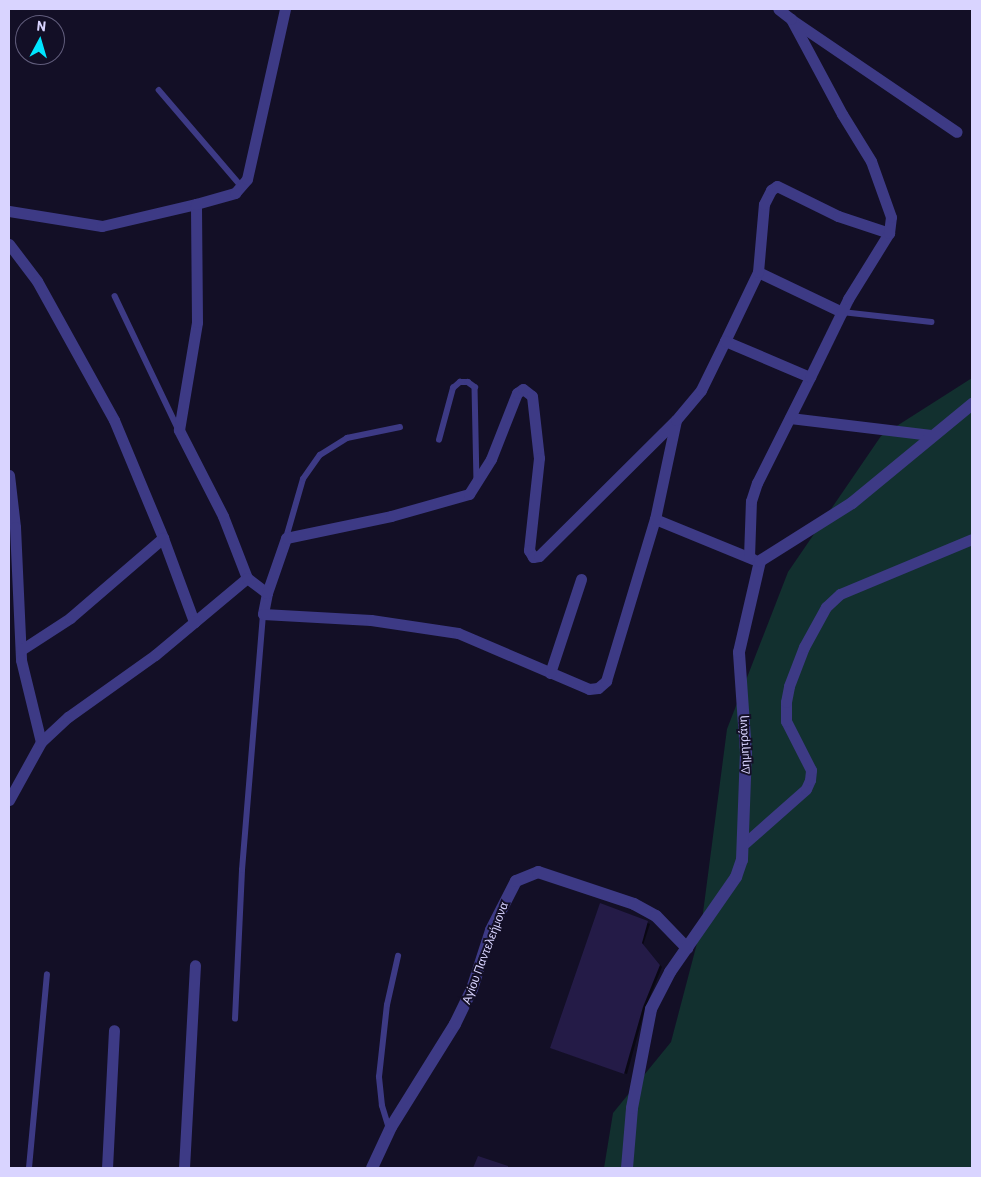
<!DOCTYPE html>
<html>
<head>
<meta charset="utf-8">
<style>
	body { margin:0 }
	#map { position:relative; width:981px; height:1177px; overflow:hidden; background:#130f26; font-family:Barlow,sans-serif }
	div>[style] { position:absolute }
	.green>* { inset:0; background:#12302f }
	.shadow>* { inset:0; background:#0007 }
	.building>* { inset:0; background:#241b47 }
	.service>* { height:5.5px; margin:-2.75px; padding:0 2.75px; transform-origin:2.75px; border-radius:2.75px; background:#3d3a85 }
	.minor>* { height:11px; margin:-5.5px; padding:0 5.5px; transform-origin:5.5px; border-radius:5.5px; background:#3d3a85 }
	.tertiary>* { height:12px; margin:-6px; padding:0 6px; transform-origin:6px; border-radius:6px; background:#3d3a85 }
	span { translate:-50% -50%; white-space:nowrap; text-align:center; line-height:1.15; -webkit-text-stroke:4px #130f26; paint-order:stroke }
	.street-label { font-size:12px; color:#d9d4ff }
	.frame { position:absolute; inset:0; border:10px solid #d9d4ff; pointer-events:none }
	.north { position:absolute; left:15px; top:15px; width:50px; height:50px; box-sizing:border-box; background:#130f26; border:1px solid #625e7d; border-radius:50%; rotate:6deg; font-size:14px; font-weight:700; line-height:20px; text-align:center; color:#d9d4ff }
	.north::after { content:''; display:block; margin:auto; width:18px; height:22px; background:#00e5ff; clip-path:polygon(50% 0,100% 100%,50% 72%,0 100%) }
</style>
</head>
<body>
<div id="map">
	<div class="green">
		<div style="clip-path:polygon(972px 378px,972px 1168px,604px 1168px,613px 1113px,671px 1042px,701px 928px,727px 729px,788px 572px,881px 436px)"></div>
	</div>
	<div class="shadow">
		<div style="clip-path:polygon(601px 905px,650px 924px,643px 945px,662px 967px,645px 1009px,627px 1074px,554px 1049px)"></div>
	</div>
	<div class="building">
		<div style="clip-path:polygon(600px 903px,648px 921px,642px 943px,660px 965px,643px 1007px,624px 1074px,550px 1048px)"></div>
		<div style="clip-path:polygon(478px 1156px,508px 1166px,508px 1168px,473px 1168px)"></div>
	</div>
	<div class="service">
		<div style="left:159px;top:90px;width:128px;rotate:49.4deg"></div>
		<div style="left:115px;top:296px;width:146px;rotate:64.5deg"></div>
		<div style="left:842px;top:312px;width:90px;rotate:6.4deg"></div>
		<div style="left:439px;top:440px;width:54px;rotate:-74.9deg"></div>
		<div style="left:453px;top:388px;width:9px;rotate:-41deg"></div>
		<div style="left:460px;top:382px;width:8px"></div>
		<div style="left:468px;top:382px;width:9px;rotate:36deg"></div>
		<div style="left:475px;top:387px;width:92px;rotate:88.8deg"></div>
		<div style="left:286px;top:538px;width:61px;rotate:-73.9deg"></div>
		<div style="left:303px;top:479px;width:29px;rotate:-55deg"></div>
		<div style="left:320px;top:455px;width:32px;rotate:-32deg"></div>
		<div style="left:347px;top:438px;width:54px;rotate:-11.7deg"></div>
		<div style="left:235px;top:1019px;width:149px;rotate:-87.3deg"></div>
		<div style="left:242px;top:870px;width:257px;rotate:-85.3deg"></div>
		<div style="left:389px;top:1129px;width:24px;rotate:-107deg"></div>
		<div style="left:382px;top:1106px;width:29px;rotate:-96deg"></div>
		<div style="left:379px;top:1077px;width:72px;rotate:-83.7deg"></div>
		<div style="left:387px;top:1005px;width:50px;rotate:-77.3deg"></div>
		<div style="left:29px;top:1168px;width:194px;rotate:-84.7deg"></div>
	</div>
	<div class="minor">
		<div style="left:792px;top:20px;width:199px;rotate:34.2deg"></div>
		<div style="left:9px;top:211px;width:94px;rotate:9.2deg"></div>
		<div style="left:102px;top:226px;width:97px;rotate:-13.2deg"></div>
		<div style="left:9px;top:244px;width:46px;rotate:52.9deg"></div>
		<div style="left:37px;top:281px;width:159px;rotate:61deg"></div>
		<div style="left:114px;top:420px;width:128px;rotate:67.4deg"></div>
		<div style="left:758px;top:272px;width:93px;rotate:25.5deg"></div>
		<div style="left:725px;top:341px;width:76px;rotate:-64.4deg"></div>
		<div style="left:758px;top:272px;width:68px;rotate:-85deg"></div>
		<div style="left:764px;top:204px;width:16px;rotate:-63deg"></div>
		<div style="left:771px;top:190px;width:7px;rotate:-34deg"></div>
		<div style="left:777px;top:186px;width:68px;rotate:26.2deg"></div>
		<div style="left:838px;top:216px;width:54px;rotate:18.4deg"></div>
		<div style="left:790px;top:418px;width:142px;rotate:6.9deg"></div>
		<div style="left:9px;top:475px;width:52px;rotate:83.4deg"></div>
		<div style="left:15px;top:527px;width:133px;rotate:87.4deg"></div>
		<div style="left:21px;top:660px;width:84px;rotate:76.3deg"></div>
		<div style="left:655px;top:519px;width:106px;rotate:22.2deg"></div>
		<div style="left:749px;top:557px;width:56px;rotate:-88deg"></div>
		<div style="left:751px;top:501px;width:19px;rotate:-72deg"></div>
		<div style="left:757px;top:483px;width:119px;rotate:-63.4deg"></div>
		<div style="left:247px;top:578px;width:66px;rotate:-111.2deg"></div>
		<div style="left:223px;top:516px;width:97px;rotate:-117.1deg"></div>
		<div style="left:179px;top:430px;width:109px;rotate:-80.5deg"></div>
		<div style="left:197px;top:322px;width:118px;rotate:-90.5deg"></div>
		<div style="left:196px;top:204px;width:41px;rotate:-15.8deg"></div>
		<div style="left:235px;top:193px;width:18px;rotate:-49deg"></div>
		<div style="left:247px;top:179px;width:174px;rotate:-77.4deg"></div>
		<div style="left:267px;top:593px;width:21px;rotate:101deg"></div>
		<div style="left:263px;top:614px;width:108px;rotate:3.2deg"></div>
		<div style="left:371px;top:620px;width:88px;rotate:8.5deg"></div>
		<div style="left:458px;top:633px;width:142px;rotate:23.1deg"></div>
		<div style="left:589px;top:689px;width:9px;rotate:-6deg"></div>
		<div style="left:598px;top:688px;width:11px;rotate:-41deg"></div>
		<div style="left:606px;top:681px;width:169px;rotate:-73.2deg"></div>
		<div style="left:655px;top:519px;width:101px;rotate:-78deg"></div>
		<div style="left:21px;top:650px;width:59px;rotate:-33.1deg"></div>
		<div style="left:70px;top:618px;width:123px;rotate:-40.7deg"></div>
		<div style="left:163px;top:538px;width:90px;rotate:69.7deg"></div>
		<div style="left:550px;top:673px;width:99px;rotate:-71.7deg"></div>
		<div style="left:9px;top:800px;width:66px;rotate:-61.1deg"></div>
		<div style="left:41px;top:742px;width:37px;rotate:-43deg"></div>
		<div style="left:68px;top:717px;width:107px;rotate:-35.5deg"></div>
		<div style="left:155px;top:655px;width:120px;rotate:-39.9deg"></div>
		<div style="left:247px;top:578px;width:25px;rotate:37deg"></div>
		<div style="left:267px;top:593px;width:58px;rotate:-70.9deg"></div>
		<div style="left:286px;top:538px;width:107px;rotate:-11.8deg"></div>
		<div style="left:391px;top:516px;width:81px;rotate:-15.8deg"></div>
		<div style="left:469px;top:494px;width:41px;rotate:-57.8deg"></div>
		<div style="left:491px;top:459px;width:71px;rotate:-68.5deg"></div>
		<div style="left:517px;top:393px;width:7px;rotate:-34deg"></div>
		<div style="left:523px;top:389px;width:11px;rotate:38deg"></div>
		<div style="left:532px;top:396px;width:62px;rotate:83.6deg"></div>
		<div style="left:539px;top:458px;width:93px;rotate:96.2deg"></div>
		<div style="left:529px;top:550px;width:8px;rotate:60deg"></div>
		<div style="left:533px;top:557px;width:6px;rotate:-9deg"></div>
		<div style="left:539px;top:556px;width:193px;rotate:-44.8deg"></div>
		<div style="left:676px;top:420px;width:39px;rotate:-50deg"></div>
		<div style="left:701px;top:390px;width:55px;rotate:-63.9deg"></div>
		<div style="left:725px;top:341px;width:92px;rotate:23deg"></div>
		<div style="left:810px;top:377px;width:87px;rotate:-64deg"></div>
		<div style="left:848px;top:299px;width:78px;rotate:-58.2deg"></div>
		<div style="left:889px;top:233px;width:16px;rotate:-83deg"></div>
		<div style="left:891px;top:217px;width:59px;rotate:-109.7deg"></div>
		<div style="left:871px;top:161px;width:55px;rotate:-121.7deg"></div>
		<div style="left:842px;top:114px;width:108px;rotate:-118.2deg"></div>
		<div style="left:791px;top:19px;width:16px;rotate:-142deg"></div>
		<div style="left:745px;top:843px;width:81px;rotate:-41.5deg"></div>
		<div style="left:806px;top:789px;width:10px;rotate:-66deg"></div>
		<div style="left:810px;top:780px;width:10px;rotate:-84deg"></div>
		<div style="left:811px;top:770px;width:55px;rotate:-117deg"></div>
		<div style="left:786px;top:721px;width:19px;rotate:-90deg"></div>
		<div style="left:786px;top:702px;width:16px;rotate:-79deg"></div>
		<div style="left:789px;top:686px;width:42px;rotate:-69deg"></div>
		<div style="left:804px;top:647px;width:46px;rotate:-61.2deg"></div>
		<div style="left:826px;top:607px;width:19px;rotate:-43deg"></div>
		<div style="left:840px;top:594px;width:143px;rotate:-22.6deg"></div>
		<div style="left:107px;top:1168px;width:138px;rotate:-87.1deg"></div>
		<div style="left:184px;top:1168px;width:203px;rotate:-86.9deg"></div>
	</div>
	<div class="tertiary">
		<div style="left:372px;top:1168px;width:45px;rotate:-65.1deg"></div>
		<div style="left:391px;top:1127px;width:121px;rotate:-58.1deg"></div>
		<div style="left:455px;top:1024px;width:39px;rotate:-64deg"></div>
		<div style="left:472px;top:989px;width:62px;rotate:-72.1deg"></div>
		<div style="left:491px;top:930px;width:55px;rotate:-63deg"></div>
		<div style="left:516px;top:881px;width:24px;rotate:-22deg"></div>
		<div style="left:538px;top:872px;width:101px;rotate:18.4deg"></div>
		<div style="left:634px;top:904px;width:25px;rotate:29deg"></div>
		<div style="left:656px;top:916px;width:45px;rotate:45.9deg"></div>
		<div style="left:627px;top:1168px;width:60px;rotate:-85.2deg"></div>
		<div style="left:632px;top:1108px;width:101px;rotate:-79.1deg"></div>
		<div style="left:651px;top:1009px;width:42px;rotate:-62.8deg"></div>
		<div style="left:670px;top:972px;width:116px;rotate:-55.2deg"></div>
		<div style="left:736px;top:877px;width:18px;rotate:-71deg"></div>
		<div style="left:742px;top:860px;width:107px;rotate:-87.9deg"></div>
		<div style="left:746px;top:753px;width:101px;rotate:-94deg"></div>
		<div style="left:739px;top:652px;width:93px;rotate:-77deg"></div>
		<div style="left:760px;top:561px;width:109px;rotate:-32.2deg"></div>
		<div style="left:852px;top:503px;width:156px;rotate:-39.5deg"></div>
	</div>
	<div class="street-label">
		<span style="left:744px;top:745px;rotate:-93deg">Δημητράνη</span>
		<span style="left:485px;top:953px;rotate:-69deg">Αγίου Παντελεήμονα</span>
	</div>
	<div class="frame"></div>
	<div class="north">N</div>
</div>
</body>
</html>
